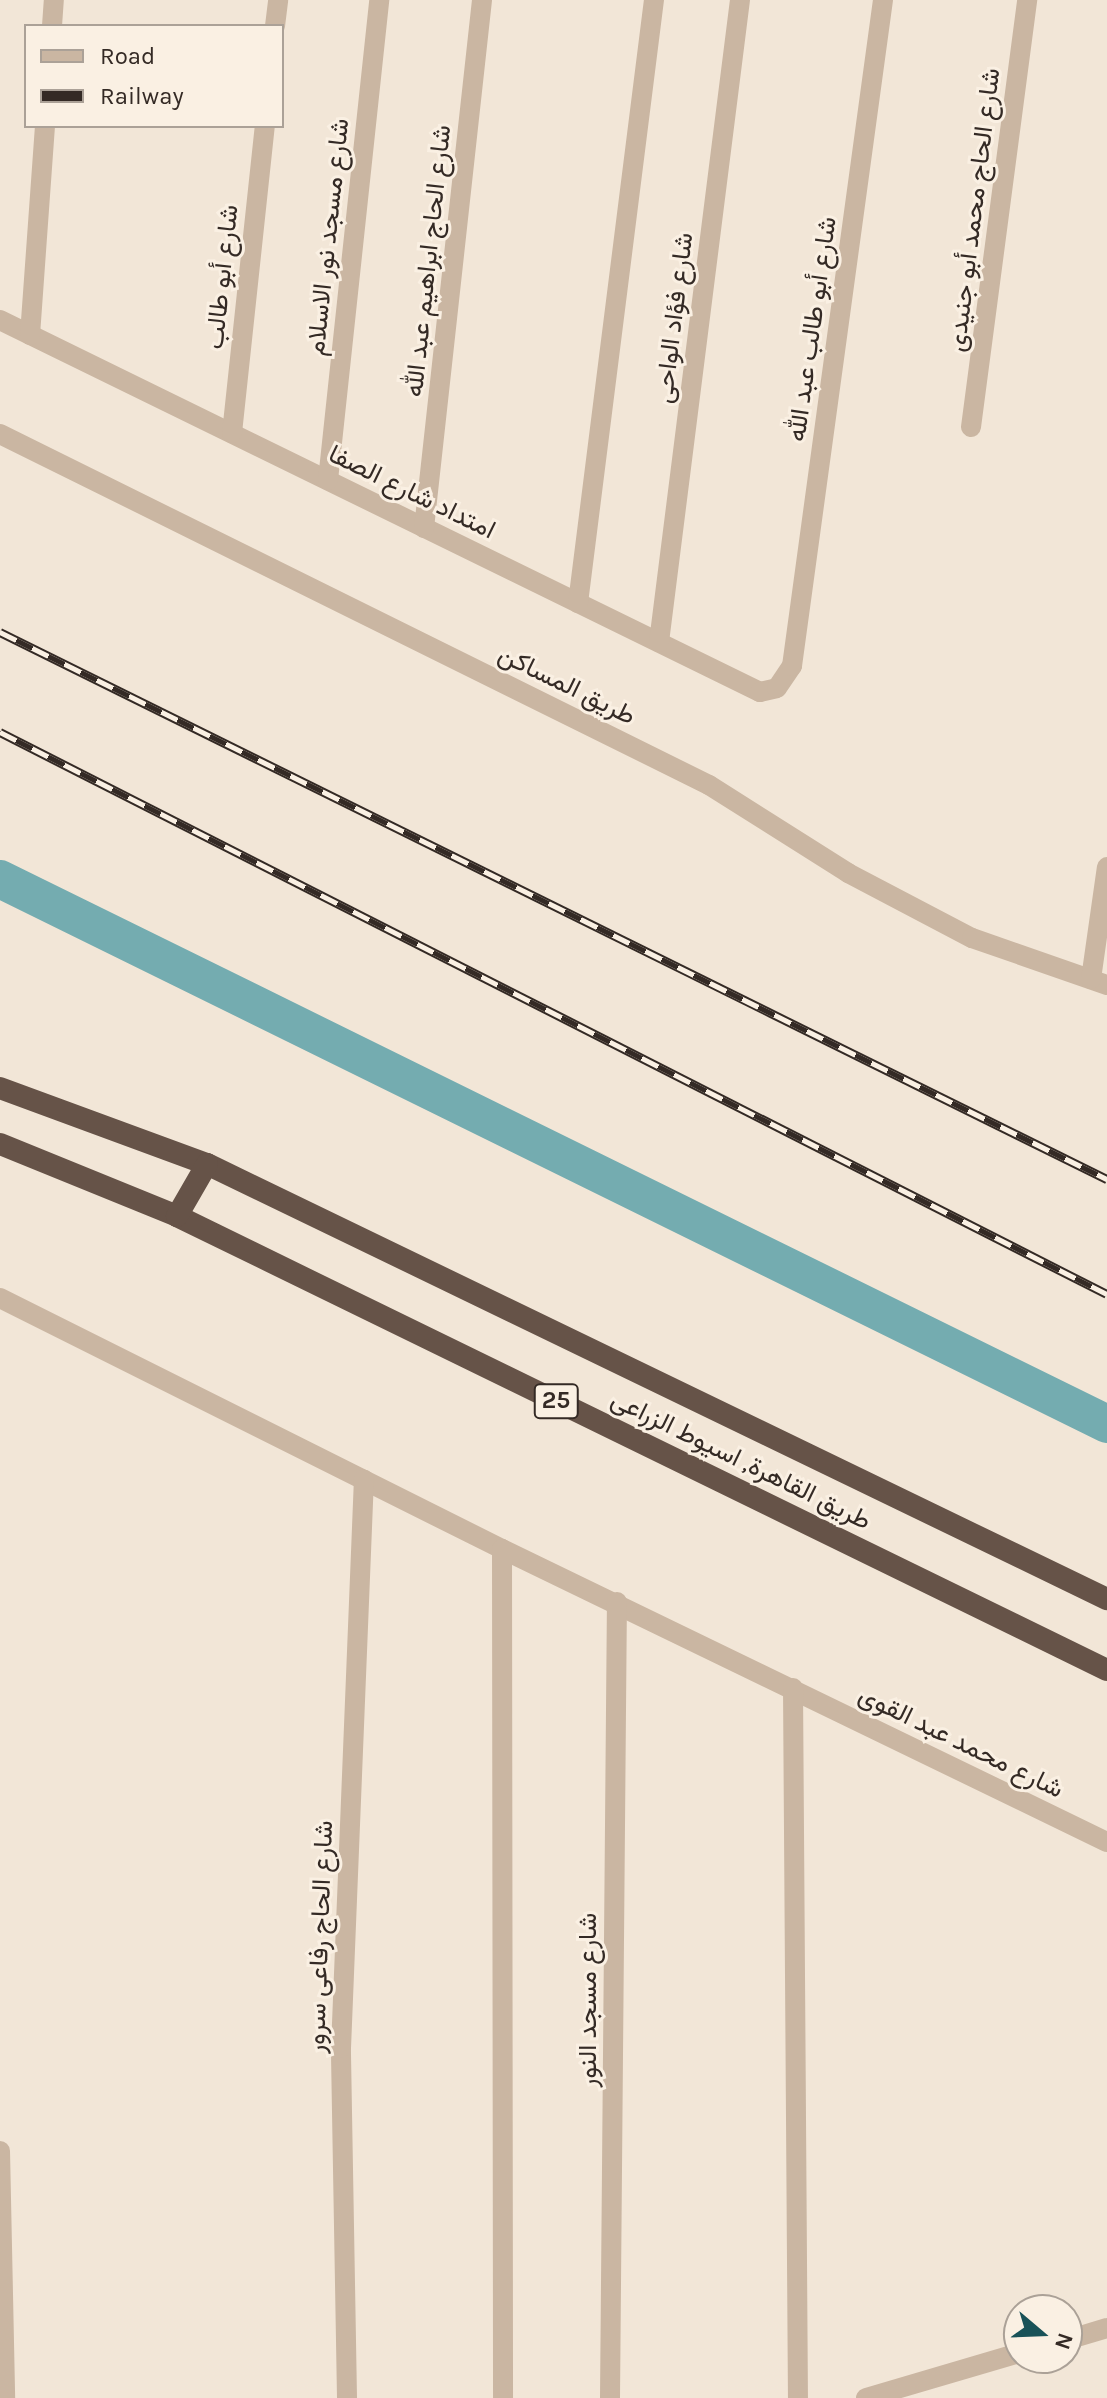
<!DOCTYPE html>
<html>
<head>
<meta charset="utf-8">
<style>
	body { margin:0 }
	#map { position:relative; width:1107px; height:2398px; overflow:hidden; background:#f2e6d7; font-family:Karla,Vazirmatn,sans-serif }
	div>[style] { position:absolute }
	.canal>* { height:38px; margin:-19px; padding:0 19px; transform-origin:19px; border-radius:19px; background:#74acb0 }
	.minor>* { height:20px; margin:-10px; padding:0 10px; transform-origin:10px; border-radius:10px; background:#cab6a2 }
	.tertiary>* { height:20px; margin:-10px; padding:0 10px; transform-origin:10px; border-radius:10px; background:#cab6a2 }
	.trunk>* { height:22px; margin:-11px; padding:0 11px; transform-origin:11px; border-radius:11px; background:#665348 }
	.rail>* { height:9px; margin-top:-4.5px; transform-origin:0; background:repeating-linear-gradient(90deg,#faf0e3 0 18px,#342a25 0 36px); box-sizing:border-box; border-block:2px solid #342a25 }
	span { translate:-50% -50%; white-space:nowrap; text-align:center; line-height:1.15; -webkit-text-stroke:6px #faf0e3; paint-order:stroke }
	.shield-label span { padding:2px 6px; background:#faf0e3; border:2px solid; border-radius:6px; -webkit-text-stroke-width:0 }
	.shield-label { font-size:24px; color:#342a25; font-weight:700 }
	.street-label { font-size:26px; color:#342a25 }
	.legend { position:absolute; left:24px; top:24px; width:260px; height:104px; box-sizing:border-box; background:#faf0e3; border:2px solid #aba197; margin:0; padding:10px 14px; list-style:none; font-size:24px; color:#342a25 }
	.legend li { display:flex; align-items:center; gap:16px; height:40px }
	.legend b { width:40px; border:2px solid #aba197 }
	.north { position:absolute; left:1003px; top:2294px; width:80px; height:80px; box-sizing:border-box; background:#faf0e3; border:2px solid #aba197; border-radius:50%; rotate:109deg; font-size:22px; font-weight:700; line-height:32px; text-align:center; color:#342a25 }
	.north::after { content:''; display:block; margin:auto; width:28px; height:36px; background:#195258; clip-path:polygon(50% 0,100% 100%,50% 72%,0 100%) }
</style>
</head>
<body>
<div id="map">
	<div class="canal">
		<div style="left:0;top:879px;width:1234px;rotate:26.21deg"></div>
	</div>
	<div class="minor">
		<div style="left:52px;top:26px;width:26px;rotate:-86deg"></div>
		<div style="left:275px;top:26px;width:26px;rotate:-83deg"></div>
		<div style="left:0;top:320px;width:846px;rotate:26.08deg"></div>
		<div style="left:760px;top:692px;width:17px;rotate:-13deg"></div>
		<div style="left:777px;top:688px;width:27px;rotate:-56deg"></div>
		<div style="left:792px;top:666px;width:672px;rotate:-82.22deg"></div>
		<div style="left:30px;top:335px;width:210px;rotate:-85.9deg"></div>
		<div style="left:971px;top:427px;width:431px;rotate:-82.5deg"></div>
		<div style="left:232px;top:433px;width:309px;rotate:-83.9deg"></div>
		<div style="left:0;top:434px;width:791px;rotate:26.34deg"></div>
		<div style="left:709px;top:785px;width:165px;rotate:32.3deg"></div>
		<div style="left:848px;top:873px;width:140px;rotate:27.7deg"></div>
		<div style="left:972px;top:938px;width:143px;rotate:19.2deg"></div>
		<div style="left:328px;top:480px;width:483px;rotate:-83.9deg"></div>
		<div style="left:424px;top:528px;width:531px;rotate:-83.73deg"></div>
		<div style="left:578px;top:603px;width:608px;rotate:-82.82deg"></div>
		<div style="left:659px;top:642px;width:647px;rotate:-82.81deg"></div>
		<div style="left:1091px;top:979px;width:113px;rotate:-81.9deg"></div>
		<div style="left:0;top:1298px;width:561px;rotate:26.57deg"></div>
		<div style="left:502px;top:1549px;width:672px;rotate:25.84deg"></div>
		<div style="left:502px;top:1549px;width:849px;rotate:89.93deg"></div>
		<div style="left:793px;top:1688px;width:710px;rotate:89.6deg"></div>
		<div style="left:0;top:2151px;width:247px;rotate:88.8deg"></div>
		<div style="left:347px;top:2398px;width:350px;rotate:-91deg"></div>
		<div style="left:341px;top:2048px;width:569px;rotate:-87.69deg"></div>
		<div style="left:610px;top:2398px;width:796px;rotate:-89.5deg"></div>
	</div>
	<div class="tertiary">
		<div style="left:1067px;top:2340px;width:42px;rotate:-16.7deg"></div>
		<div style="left:866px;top:2398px;width:159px;rotate:-16.4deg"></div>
	</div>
	<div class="trunk">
		<div style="left:0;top:1088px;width:221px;rotate:20.2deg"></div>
		<div style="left:207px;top:1164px;width:1000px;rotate:25.8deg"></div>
		<div style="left:0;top:1144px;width:191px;rotate:22.1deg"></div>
		<div style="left:177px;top:1216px;width:1035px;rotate:26.02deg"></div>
		<div style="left:177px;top:1216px;width:60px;rotate:-60deg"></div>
	</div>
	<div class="rail">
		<div style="left:0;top:632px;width:1235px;rotate:26.3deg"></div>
		<div style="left:0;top:732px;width:1241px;rotate:26.92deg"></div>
	</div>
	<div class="shield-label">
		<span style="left:556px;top:1401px">25</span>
	</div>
	<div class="street-label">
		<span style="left:974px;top:210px;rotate:-83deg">شارع الحاج محمد أبو جنيدى</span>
		<span style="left:328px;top:237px;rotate:-84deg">شارع مسجد نور الاسلام</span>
		<span style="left:428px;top:261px;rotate:-84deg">شارع الحاج ابراهيم عبد الله</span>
		<span style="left:222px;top:277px;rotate:-84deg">شارع أبو طالب</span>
		<span style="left:674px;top:318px;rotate:-83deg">شارع فؤاد الواحى</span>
		<span style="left:812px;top:329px;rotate:-82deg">شارع أبو طالب عبد الله</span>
		<span style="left:412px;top:492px;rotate:26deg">امتداد شارع الصفا</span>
		<span style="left:567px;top:685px;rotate:26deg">طريق المساكن</span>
		<span style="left:741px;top:1460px;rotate:26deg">طريق القاهرة, اسيوط الزراعى</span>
		<span style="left:961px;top:1742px;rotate:26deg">شارع محمد عبد القوى</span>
		<span style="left:320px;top:1937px;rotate:-88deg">شارع الحاج رفاعى سرور</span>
		<span style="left:588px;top:2000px;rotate:-90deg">شارع مسجد النور</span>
	</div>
	<ul class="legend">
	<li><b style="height:10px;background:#cab6a2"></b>Road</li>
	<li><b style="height:10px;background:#342a25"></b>Railway</li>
	</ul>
	<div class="north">N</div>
</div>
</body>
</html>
